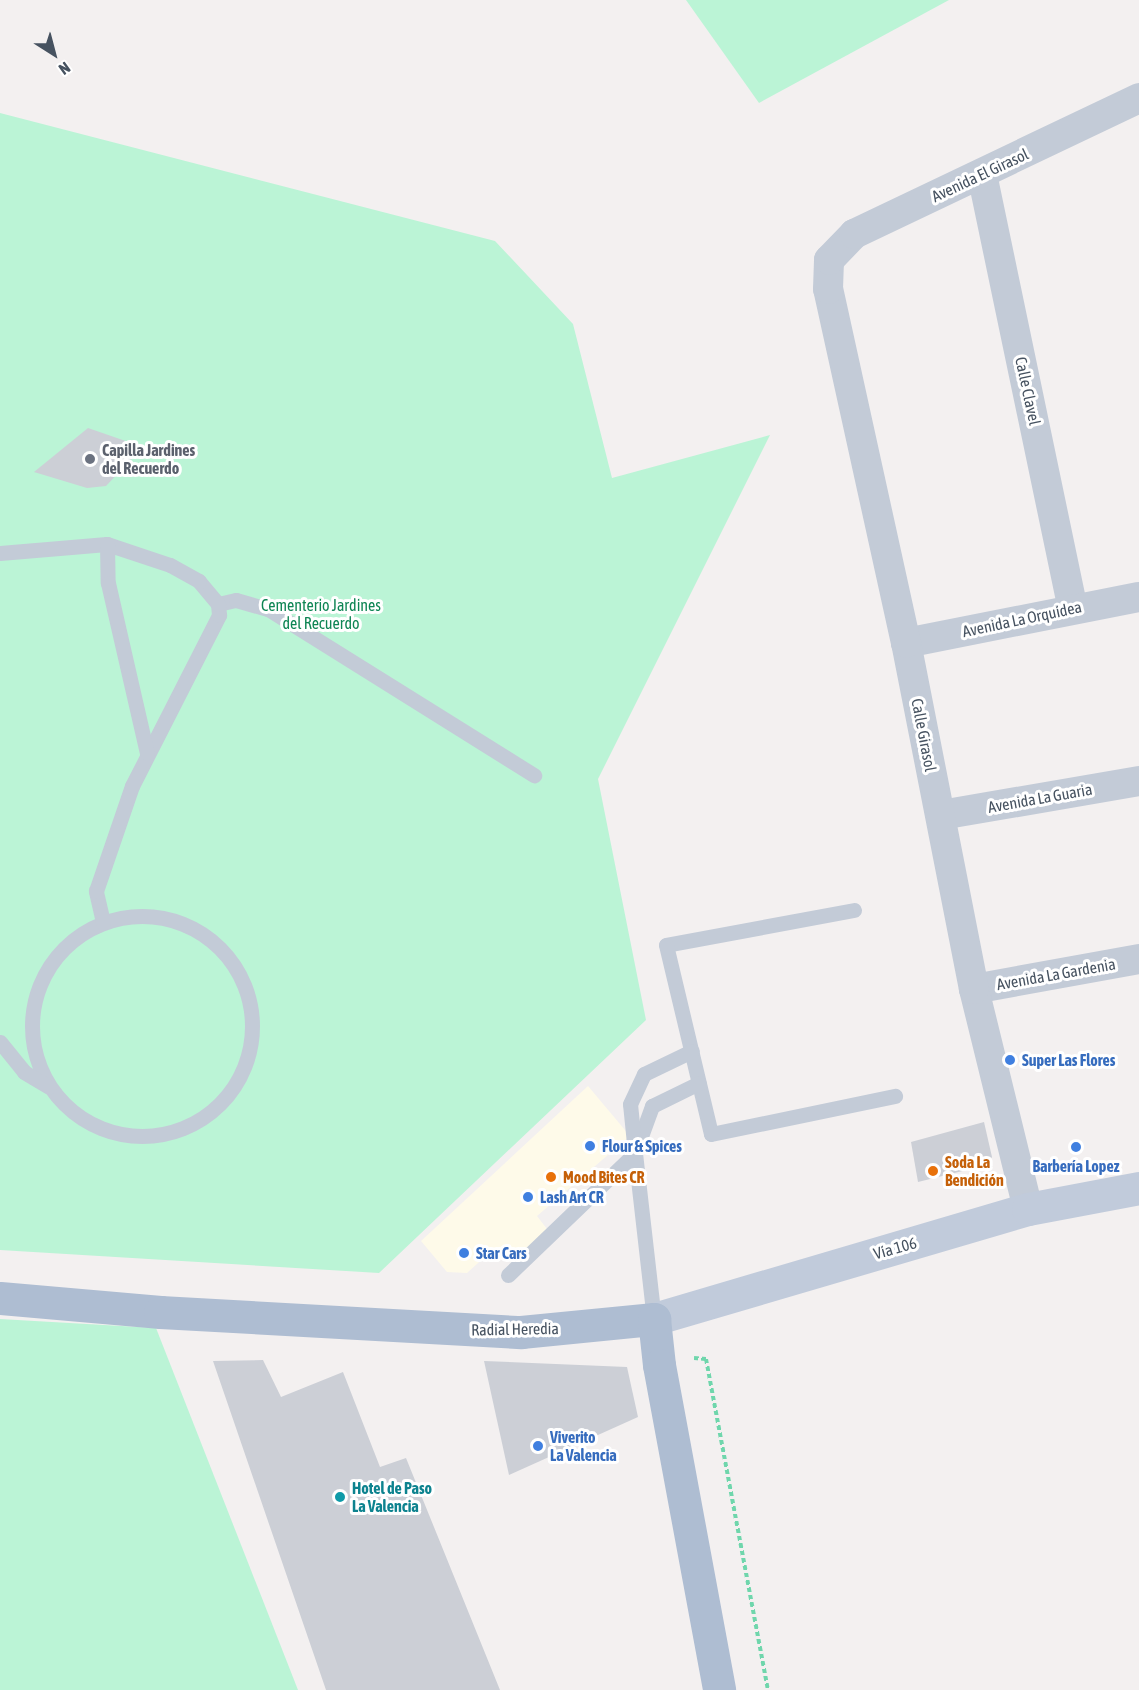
<!DOCTYPE html>
<html>
<head>
<meta charset="utf-8">
<style>
	body { margin:0 }
	#map { position:relative; width:1139px; height:1690px; overflow:hidden; background:#f3f0f0; font-family:"Asap Condensed",sans-serif }
	div>[style] { position:absolute }
	.commercial>* { inset:0; background:#fefae9 }
	.green>* { inset:0; background:#bbf4d6 }
	.building>* { inset:0; background:#cccfd6 }
	.path>* { height:4px; margin-top:-2px; transform-origin:0; background:repeating-linear-gradient(90deg,#6fd6ac 0 4.5px,transparent 0 7.5px) }
	.service>* { height:15px; margin:-7.5px; padding:0 7.5px; transform-origin:7.5px; border-radius:7.5px; background:#c3cbd7 }
	.service>.ring { margin:-7.5px; padding:0; box-sizing:content-box; background:none; border:15px solid #c3cbd7; border-radius:50% }
	.minor>* { height:30px; margin:-15px; padding:0 15px; transform-origin:15px; border-radius:15px; background:#c3cbd7 }
	.secondary>* { height:33px; margin:-16.5px; padding:0 16.5px; transform-origin:16.5px; border-radius:16.5px; background:#c1cbdb }
	.primary>* { height:33px; margin:-16.5px; padding:0 16.5px; transform-origin:16.5px; border-radius:16.5px; background:#aebdd2 }
	.dots>* { width:16px; height:16px; translate:-50% -50%; box-sizing:border-box; border:3px solid #fff; border-radius:50% }
	span { translate:-50% -50%; white-space:nowrap; text-align:center; line-height:1.15; -webkit-text-stroke:6px #fff; paint-order:stroke }
	.street-label { font-size:16px; color:#465260 }
	.worship-label { font-size:16px; color:#5b616d; font-weight:700 }
	.left { translate:0 -50%; text-align:left }
	.park-label { font-size:16px; color:#0e8554 }
	.shop-label { font-size:16px; color:#366cbe; font-weight:700 }
	.food-label { font-size:16px; color:#c56008; font-weight:700 }
	.culture-label { font-size:16px; color:#0d838f; font-weight:700 }
	.north { position:absolute; left:24px; top:24px; width:60px; height:60px; -webkit-text-stroke:4px #fff; paint-order:stroke; rotate:144deg; font-size:16px; font-weight:700; line-height:24px; text-align:center; color:#465260 }
	.north::after { content:''; display:block; margin:auto; width:21px; height:27px; background:#465260; clip-path:polygon(50% 0,100% 100%,50% 72%,0 100%) }
</style>
</head>
<body>
<div id="map">
	<div class="commercial">
		<div style="clip-path:polygon(588px 1086px,630px 1136px,537px 1216px,547px 1229px,515px 1259px,495px 1260px,488px 1254px,467px 1273px,447px 1272px,421px 1241px)"></div>
	</div>
	<div class="green">
		<div style="clip-path:polygon(686px 0,949px 0,759px 103px)"></div>
		<div style="clip-path:polygon(0 113px,495px 241px,573px 324px,612px 478px,770px 435px,598px 779px,646px 1020px,379px 1273px,0 1250px)"></div>
		<div style="clip-path:polygon(0 1319px,156px 1328px,298px 1690px,0 1690px)"></div>
	</div>
	<div class="building">
		<div style="clip-path:polygon(88px 428px,143px 447px,106px 486px,87px 488px,34px 472px)"></div>
		<div style="clip-path:polygon(984px 1122px,992px 1157px,987px 1165px,918px 1182px,911px 1142px)"></div>
		<div style="clip-path:polygon(263px 1360px,281px 1397px,343px 1372px,380px 1467px,406px 1458px,500px 1690px,326px 1690px,213px 1361px)"></div>
		<div style="clip-path:polygon(484px 1361px,627px 1367px,638px 1417px,509px 1475px)"></div>
	</div>
	<div class="path">
		<div style="left:694px;top:1358px;width:12px;rotate:5deg"></div>
		<div style="left:706px;top:1359px;width:337px;rotate:79.4deg"></div>
	</div>
	<div class="service">
		<div style="left:0;top:553px;width:107px;rotate:-4.8deg"></div>
		<div style="left:218px;top:604px;width:18px;rotate:-13deg"></div>
		<div style="left:236px;top:600px;width:33px;rotate:16deg"></div>
		<div style="left:268px;top:609px;width:314px;rotate:32deg"></div>
		<div style="left:854px;top:910px;width:191px;rotate:169.5deg"></div>
		<div style="left:666px;top:945px;width:194px;rotate:76.6deg"></div>
		<div style="left:711px;top:1134px;width:188px;rotate:-11.7deg"></div>
		<div class="ring" style="left:32px;top:916px;width:205px;height:205px"></div>
		<div style="left:103px;top:922px;width:32px;rotate:-103deg"></div>
		<div style="left:96px;top:891px;width:111px;rotate:-71.1deg"></div>
		<div style="left:132px;top:786px;width:192px;rotate:-63deg"></div>
		<div style="left:219px;top:615px;width:11px;rotate:-95deg"></div>
		<div style="left:218px;top:604px;width:30px;rotate:-130deg"></div>
		<div style="left:199px;top:581px;width:33px;rotate:-151deg"></div>
		<div style="left:170px;top:565px;width:66px;rotate:-161.6deg"></div>
		<div style="left:107px;top:544px;width:39px;rotate:89deg"></div>
		<div style="left:108px;top:583px;width:174px;rotate:77.1deg"></div>
		<div style="left:0;top:1042px;width:38px;rotate:51deg"></div>
		<div style="left:24px;top:1072px;width:29px;rotate:31deg"></div>
		<div style="left:636px;top:1150px;width:47px;rotate:-70deg"></div>
		<div style="left:652px;top:1106px;width:52px;rotate:-26.1deg"></div>
		<div style="left:635px;top:1153px;width:49px;rotate:-95.8deg"></div>
		<div style="left:630px;top:1104px;width:33px;rotate:-65deg"></div>
		<div style="left:644px;top:1074px;width:53px;rotate:-25.6deg"></div>
		<div style="left:508px;top:1275px;width:176px;rotate:-43.8deg"></div>
		<div style="left:635px;top:1153px;width:167px;rotate:83.5deg"></div>
	</div>
	<div class="minor">
		<div style="left:982px;top:174px;width:443px;rotate:78.2deg"></div>
		<div style="left:906px;top:643px;width:237px;rotate:-11.2deg"></div>
		<div style="left:941px;top:815px;width:201px;rotate:-9.7deg"></div>
		<div style="left:974px;top:989px;width:168px;rotate:-10.3deg"></div>
		<div style="left:1028px;top:1209px;width:227px;rotate:-103.8deg"></div>
		<div style="left:974px;top:989px;width:353px;rotate:-101.1deg"></div>
		<div style="left:906px;top:643px;width:362px;rotate:-102.4deg"></div>
		<div style="left:828px;top:289px;width:29px;rotate:-88deg"></div>
		<div style="left:829px;top:260px;width:36px;rotate:-46deg"></div>
		<div style="left:854px;top:234px;width:316px;rotate:-25.5deg"></div>
	</div>
	<div class="secondary">
		<div style="left:654px;top:1319px;width:390px;rotate:-16.4deg"></div>
		<div style="left:1028px;top:1209px;width:113px;rotate:-10.7deg"></div>
	</div>
	<div class="primary">
		<div style="left:0;top:1298px;width:161px;rotate:5deg"></div>
		<div style="left:160px;top:1312px;width:362px;rotate:3.2deg"></div>
		<div style="left:521px;top:1332px;width:134px;rotate:-5.6deg"></div>
		<div style="left:654px;top:1319px;width:46px;rotate:83.8deg"></div>
		<div style="left:659px;top:1365px;width:330px;rotate:79.5deg"></div>
	</div>
	<div class="dots">
		<div style="left:90px;top:459px;background:#6b7280"></div>
		<div style="left:1010px;top:1060px;background:#3f7fe0"></div>
		<div style="left:590px;top:1146px;background:#3f7fe0"></div>
		<div style="left:1076px;top:1147px;background:#3f7fe0"></div>
		<div style="left:933px;top:1171px;background:#e8710a"></div>
		<div style="left:551px;top:1177px;background:#e8710a"></div>
		<div style="left:528px;top:1197px;background:#3f7fe0"></div>
		<div style="left:464px;top:1253px;background:#3f7fe0"></div>
		<div style="left:538px;top:1446px;background:#3f7fe0"></div>
		<div style="left:340px;top:1497px;background:#0f9aa8"></div>
	</div>
	<div class="street-label">
		<span style="left:980px;top:175px;rotate:-25deg">Avenida El Girasol</span>
		<span style="left:1028px;top:391px;rotate:78deg">Calle Clavel</span>
		<span style="left:1022px;top:619px;rotate:-12deg">Avenida La Orquídea</span>
		<span style="left:924px;top:735px;rotate:79deg">Calle Girasol</span>
		<span style="left:1040px;top:798px;rotate:-10deg">Avenida La Guaria</span>
		<span style="left:1056px;top:974px;rotate:-10deg">Avenida La Gardenia</span>
		<span style="left:895px;top:1248px;rotate:-16deg">Vía 106</span>
		<span style="left:515px;top:1329px;rotate:-1deg">Radial Heredia</span>
	</div>
	<div class="worship-label">
		<span class="left" style="left:102px;top:459px">Capilla Jardines<br>del Recuerdo</span>
	</div>
	<div class="park-label">
		<span style="left:321px;top:614px">Cementerio Jardines<br>del Recuerdo</span>
	</div>
	<div class="shop-label">
		<span class="left" style="left:1022px;top:1060px">Super Las Flores</span>
		<span class="left" style="left:602px;top:1146px">Flour &amp; Spices</span>
		<span style="left:1076px;top:1166px">Barbería Lopez</span>
		<span class="left" style="left:540px;top:1197px">Lash Art CR</span>
		<span class="left" style="left:476px;top:1253px">Star Cars</span>
		<span class="left" style="left:550px;top:1446px">Viverito<br>La Valencia</span>
	</div>
	<div class="food-label">
		<span class="left" style="left:945px;top:1171px">Soda La<br>Bendición</span>
		<span class="left" style="left:563px;top:1177px">Mood Bites CR</span>
	</div>
	<div class="culture-label">
		<span class="left" style="left:352px;top:1497px">Hotel de Paso<br>La Valencia</span>
	</div>
	<div class="north">N</div>
</div>
</body>
</html>
